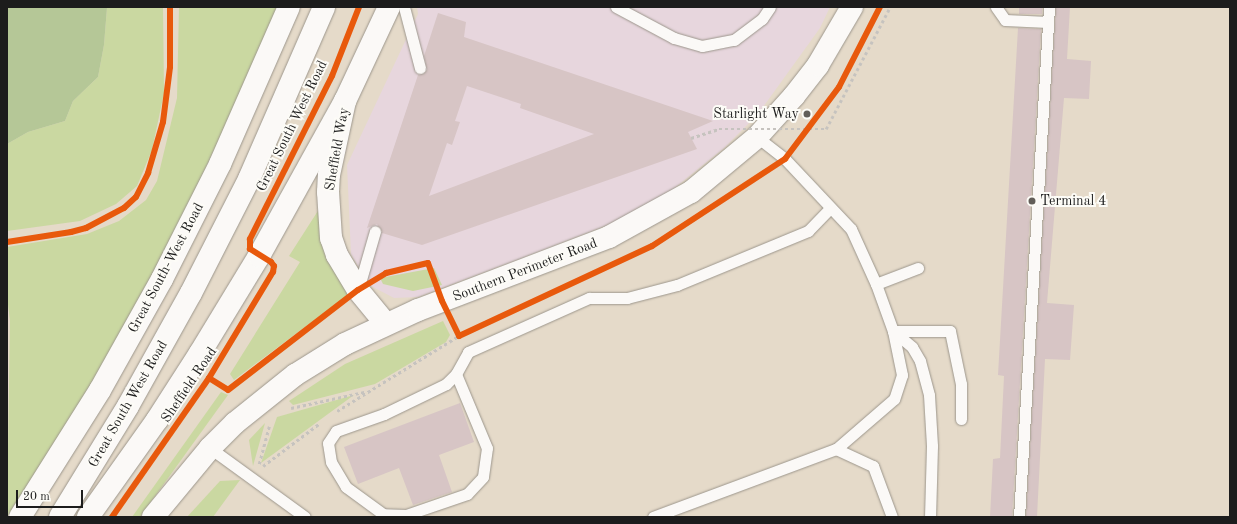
<!DOCTYPE html>
<html>
<head>
<meta charset="utf-8">
<style>
	body { margin:0 }
	#map { position:relative; width:1237px; height:524px; overflow:hidden; background:#e5dac9; font-family:"Old Standard TT",serif }
	div>[style] { position:absolute }
	.built>* { inset:0; background:#e7d6dd }
	.green>* { inset:0; background:#cad8a1 }
	.forest>* { inset:0; background:#b5c797 }
	.building>* { inset:0; background:#d7c5c5; transform-origin:0 0 }
	.path>* { height:2.5px; margin-top:-1.25px; transform-origin:0; background:repeating-linear-gradient(90deg,#c6c3bf 0 3px,transparent 0 6px) }
	.roads { filter:drop-shadow(0 0 1px #9c968c) drop-shadow(0 0 1px #9c968c) }
	.lane>* { height:11px; margin:-5.5px; padding:0 5.5px; transform-origin:5.5px; border-radius:5.5px; background:#fbf9f7 }
	.secondary>* { height:22px; margin:-11px; padding:0 11px; transform-origin:11px; border-radius:11px; background:#fbf9f7 }
	.highway>* { height:22px; margin:-11px; padding:0 11px; transform-origin:11px; border-radius:11px; background:#fbf9f7 }
	.path-bridge>* { height:2.5px; margin-top:-1.25px; transform-origin:0; background:repeating-linear-gradient(90deg,#c6c3bf 0 3px,transparent 0 6px) }
	.cycleway>* { height:6px; margin:-3px; padding:0 3px; transform-origin:3px; border-radius:3px; background:#e8590c }
	.dots>* { width:11px; height:11px; translate:-50% -50%; box-sizing:border-box; border:2px solid #fdfcf7; border-radius:50% }
	span { translate:-50% -50%; white-space:nowrap; text-align:center; line-height:1.15; -webkit-text-stroke:4px #fdfcf7; paint-order:stroke }
	.poi-label { font-size:14px; color:#1c1c1c }
	.right { translate:-100% -50%; text-align:right }
	.left { translate:0 -50%; text-align:left }
	.street-label { font-size:14px; color:#1c1c1c }
	.frame { position:absolute; inset:0; border:8px solid #1c1c1c; pointer-events:none }
	.scale { position:absolute; left:16px; top:490px; width:67px; height:18px; box-sizing:border-box; border:2px solid #1c1c1c; border-top:0; padding-left:5px; font-size:12px; line-height:14px; white-space:nowrap; color:#1c1c1c; -webkit-text-stroke:3px #fdfcf7; paint-order:stroke }
</style>
</head>
<body>
<div id="map">
	<div class="built">
		<div style="clip-path:polygon(417px 7px,830px 7px,820px 28px,758px 114px,724px 148px,672px 190px,610px 224px,530px 255px,418px 297px,394px 298px,369px 285px,351px 254px,347px 165px,418px 14px)"></div>
	</div>
	<div class="green">
		<div style="clip-path:polygon(163px 7px,164px 93px,152px 150px,137px 186px,116px 204px,80px 221px,7px 231px,7px 144px,28px 132px,65px 121px,73px 101px,98px 77px,104px 45px,107px 8px)"></div>
		<div style="clip-path:polygon(179px 7px,282px 7px,148px 289px,72px 422px,7px 517px,10px 321px,7px 296px,7px 247px,87px 234px,119px 221px,146px 200px,157px 181px,177px 98px)"></div>
		<div style="clip-path:polygon(323px 203px,349px 294px,234px 380px,230px 374px,300px 262px,289px 256px)"></div>
		<div style="clip-path:polygon(434px 268px,442px 285px,413px 291px,383px 284px,380px 278px)"></div>
		<div style="clip-path:polygon(443px 321px,450px 335px,446px 342px,375px 384px,293px 405px,289px 401px,345px 364px)"></div>
		<div style="clip-path:polygon(221px 392px,228px 395px,140px 517px,132px 517px)"></div>
		<div style="clip-path:polygon(354px 395px,261px 463px,277px 417px)"></div>
		<div style="clip-path:polygon(265px 423px,253px 466px,249px 440px)"></div>
		<div style="clip-path:polygon(240px 480px,213px 517px,187px 517px,220px 481px)"></div>
	</div>
	<div class="forest">
		<div style="clip-path:polygon(7px 7px,107px 8px,104px 45px,98px 77px,73px 101px,65px 121px,28px 132px,7px 144px)"></div>
	</div>
	<div class="building">
		<div style="left:1019px;top:7px;width:23px;height:7px"></div>
		<div style="clip-path:polygon(1056px 7px,1070px 7px,1067px 59px,1091px 61px,1089px 99px,1064px 98px,1047px 303px,1074px 305px,1070px 360px,1045px 359px,1037px 517px,1026px 517px)"></div>
		<div style="clip-path:polygon(evenodd,438px 13px,466px 22px,464px 37px,713px 121px,688px 132px,697px 149px,422px 245px,382px 233px,377px 224px,367px 228px,418px 75px,427px 70px,424px 56px,438px 13px,467px 86px,521px 104px,520px 108px,594px 134px,429px 196px,447px 143px,452px 145px,460px 122px,455px 121px,467px 86px)"></div>
		<div style="clip-path:polygon(1018px 28px,1041px 29px,1012px 517px,990px 517px,993px 459px,1000px 458px,1004px 376px,998px 375px)"></div>
		<div style="clip-path:polygon(460px 403px,474px 442px,439px 455px,452px 492px,413px 505px,399px 468px,358px 484px,344px 447px)"></div>
	</div>
	<div class="path">
		<div style="left:291px;top:408px;width:75px;rotate:-12.4deg"></div>
		<div style="left:337px;top:411px;width:141px;rotate:-31.7deg"></div>
		<div style="left:259px;top:464px;width:39px;rotate:-75deg"></div>
		<div style="left:263px;top:466px;width:71px;rotate:-37deg"></div>
	</div>
	<div class="roads">
		<div class="lane">
			<div style="left:404px;top:7px;width:63px;rotate:75.3deg"></div>
			<div style="left:616px;top:7px;width:66px;rotate:28.1deg"></div>
			<div style="left:674px;top:38px;width:29px;rotate:16deg"></div>
			<div style="left:702px;top:46px;width:33px;rotate:-11deg"></div>
			<div style="left:734px;top:40px;width:35px;rotate:-37deg"></div>
			<div style="left:762px;top:19px;width:14px;rotate:-56deg"></div>
			<div style="left:996px;top:7px;width:16px;rotate:55deg"></div>
			<div style="left:1005px;top:20px;width:43px;rotate:2.7deg"></div>
			<div style="left:757px;top:137px;width:36px;rotate:38deg"></div>
			<div style="left:785px;top:159px;width:96px;rotate:46.7deg"></div>
			<div style="left:851px;top:229px;width:60px;rotate:65.6deg"></div>
			<div style="left:876px;top:284px;width:50px;rotate:70.1deg"></div>
			<div style="left:893px;top:331px;width:45px;rotate:78.4deg"></div>
			<div style="left:902px;top:375px;width:25px;rotate:108deg"></div>
			<div style="left:894px;top:399px;width:77px;rotate:139.2deg"></div>
			<div style="left:876px;top:284px;width:45px;rotate:-20.9deg"></div>
			<div style="left:358px;top:290px;width:61px;rotate:-73.9deg"></div>
			<div style="left:893px;top:331px;width:25px;rotate:40deg"></div>
			<div style="left:912px;top:347px;width:16px;rotate:60deg"></div>
			<div style="left:920px;top:361px;width:35px;rotate:75deg"></div>
			<div style="left:929px;top:395px;width:51px;rotate:86.6deg"></div>
			<div style="left:932px;top:446px;width:71px;rotate:91.6deg"></div>
			<div style="left:893px;top:331px;width:57px"></div>
			<div style="left:950px;top:331px;width:54px;rotate:78.3deg"></div>
			<div style="left:961px;top:384px;width:35px;rotate:90deg"></div>
			<div style="left:456px;top:374px;width:80px;rotate:67.3deg"></div>
			<div style="left:487px;top:448px;width:29px;rotate:98deg"></div>
			<div style="left:483px;top:477px;width:23px;rotate:133deg"></div>
			<div style="left:467px;top:494px;width:65px;rotate:161deg"></div>
			<div style="left:406px;top:515px;width:23px;rotate:-178deg"></div>
			<div style="left:383px;top:514px;width:46px;rotate:-143.9deg"></div>
			<div style="left:346px;top:487px;width:29px;rotate:-121deg"></div>
			<div style="left:331px;top:462px;width:19px;rotate:-99deg"></div>
			<div style="left:328px;top:443px;width:14px;rotate:-56deg"></div>
			<div style="left:336px;top:431px;width:51px;rotate:-19.5deg"></div>
			<div style="left:384px;top:414px;width:69px;rotate:-25.8deg"></div>
			<div style="left:446px;top:384px;width:14px;rotate:-45deg"></div>
			<div style="left:456px;top:374px;width:25px;rotate:-61deg"></div>
			<div style="left:468px;top:352px;width:133px;rotate:-24.1deg"></div>
			<div style="left:589px;top:298px;width:38px"></div>
			<div style="left:627px;top:298px;width:52px;rotate:-14.6deg"></div>
			<div style="left:677px;top:285px;width:142px;rotate:-22.4deg"></div>
			<div style="left:808px;top:231px;width:32px;rotate:-46deg"></div>
			<div style="left:210px;top:448px;width:117px;rotate:36deg"></div>
			<div style="left:653px;top:517px;width:195px;rotate:-20.4deg"></div>
			<div style="left:836px;top:449px;width:41px;rotate:24.7deg"></div>
			<div style="left:873px;top:466px;width:54px;rotate:69.6deg"></div>
			<div style="left:1019px;top:517px;width:511px;rotate:-86.63deg"></div>
		</div>
		<div class="secondary">
			<div style="left:386px;top:324px;width:44px;rotate:-129.5deg"></div>
			<div style="left:358px;top:290px;width:41px;rotate:-121deg"></div>
			<div style="left:337px;top:255px;width:18px;rotate:-109deg"></div>
			<div style="left:331px;top:238px;width:46px;rotate:-93.7deg"></div>
			<div style="left:328px;top:192px;width:17px;rotate:-87deg"></div>
			<div style="left:329px;top:175px;width:76px;rotate:-77.8deg"></div>
			<div style="left:345px;top:101px;width:104px;rotate:-64.9deg"></div>
			<div style="left:153px;top:517px;width:89px;rotate:-50.4deg"></div>
			<div style="left:210px;top:448px;width:35px;rotate:-45deg"></div>
			<div style="left:235px;top:423px;width:77px;rotate:-38.7deg"></div>
			<div style="left:295px;top:375px;width:59px;rotate:-31.8deg"></div>
			<div style="left:345px;top:344px;width:81px;rotate:-25deg"></div>
			<div style="left:418px;top:310px;width:204px;rotate:-20.9deg"></div>
			<div style="left:609px;top:237px;width:94px;rotate:-28.8deg"></div>
			<div style="left:691px;top:192px;width:86px;rotate:-39.8deg"></div>
			<div style="left:757px;top:137px;width:55px;rotate:-47.9deg"></div>
			<div style="left:794px;top:96px;width:39px;rotate:-52deg"></div>
			<div style="left:818px;top:65px;width:67px;rotate:-59.6deg"></div>
		</div>
		<div class="highway">
			<div style="left:20px;top:517px;width:150px;rotate:-57.8deg"></div>
			<div style="left:100px;top:390px;width:127px;rotate:-60.8deg"></div>
			<div style="left:162px;top:279px;width:129px;rotate:-63.2deg"></div>
			<div style="left:220px;top:164px;width:171px;rotate:-66.3deg"></div>
			<div style="left:60px;top:517px;width:130px;rotate:-58.5deg"></div>
			<div style="left:128px;top:406px;width:129px;rotate:-60.9deg"></div>
			<div style="left:191px;top:293px;width:128px;rotate:-63deg"></div>
			<div style="left:249px;top:179px;width:188px;rotate:-66.4deg"></div>
			<div style="left:88px;top:517px;width:119px;rotate:-54.6deg"></div>
			<div style="left:157px;top:420px;width:80px;rotate:-57.3deg"></div>
			<div style="left:200px;top:353px;width:114px;rotate:-58.7deg"></div>
			<div style="left:259px;top:256px;width:177px;rotate:-61deg"></div>
		</div>
	</div>
	<div class="path-bridge">
		<div style="left:691px;top:138px;width:29px;rotate:-18deg"></div>
		<div style="left:719px;top:129px;width:107px"></div>
		<div style="left:826px;top:129px;width:138px;rotate:-62.3deg"></div>
	</div>
	<div class="cycleway">
		<div style="left:7px;top:242px;width:65px;rotate:-8.9deg"></div>
		<div style="left:71px;top:232px;width:16px;rotate:-15deg"></div>
		<div style="left:86px;top:228px;width:43px;rotate:-27.8deg"></div>
		<div style="left:124px;top:208px;width:16px;rotate:-43deg"></div>
		<div style="left:136px;top:197px;width:27px;rotate:-63deg"></div>
		<div style="left:148px;top:173px;width:53px;rotate:-73.6deg"></div>
		<div style="left:163px;top:122px;width:55px;rotate:-82.7deg"></div>
		<div style="left:170px;top:67px;width:60px;rotate:-90deg"></div>
		<div style="left:209px;top:378px;width:22px;rotate:32deg"></div>
		<div style="left:228px;top:390px;width:164px;rotate:-37.6deg"></div>
		<div style="left:358px;top:290px;width:33px;rotate:-31deg"></div>
		<div style="left:386px;top:273px;width:43px;rotate:-13.4deg"></div>
		<div style="left:428px;top:263px;width:40px;rotate:69.8deg"></div>
		<div style="left:442px;top:301px;width:39px;rotate:64deg"></div>
		<div style="left:459px;top:336px;width:213px;rotate:-25deg"></div>
		<div style="left:652px;top:246px;width:159px;rotate:-33.2deg"></div>
		<div style="left:785px;top:159px;width:90px;rotate:-53.1deg"></div>
		<div style="left:839px;top:87px;width:90px;rotate:-62.9deg"></div>
		<div style="left:112px;top:517px;width:169px;rotate:-55.1deg"></div>
		<div style="left:209px;top:378px;width:124px;rotate:-58.9deg"></div>
		<div style="left:273px;top:272px;width:6px;rotate:-81deg"></div>
		<div style="left:274px;top:266px;width:5px;rotate:-127deg"></div>
		<div style="left:271px;top:262px;width:25px;rotate:-148deg"></div>
		<div style="left:250px;top:249px;width:10px;rotate:-90deg"></div>
		<div style="left:250px;top:239px;width:182px;rotate:-63.3deg"></div>
		<div style="left:332px;top:76px;width:74px;rotate:-68.6deg"></div>
	</div>
	<div class="dots">
		<div style="left:807px;top:114px;background:#625e59"></div>
		<div style="left:1032px;top:201px;background:#625e59"></div>
	</div>
	<div class="poi-label">
		<span class="right" style="left:799px;top:114px">Starlight Way</span>
		<span class="left" style="left:1040px;top:201px">Terminal 4</span>
	</div>
	<div class="street-label">
		<span style="left:292px;top:126px;rotate:-64deg">Great South West Road</span>
		<span style="left:337px;top:149px;rotate:-80deg">Sheffield Way</span>
		<span style="left:166px;top:268px;rotate:-62deg">Great South-West Road</span>
		<span style="left:525px;top:270px;rotate:-21deg">Southern Perimeter Road</span>
		<span style="left:189px;top:385px;rotate:-56deg">Sheffield Road</span>
		<span style="left:128px;top:404px;rotate:-60deg">Great South West Road</span>
	</div>
	<div class="frame"></div>
	<div class="scale">20 m</div>
</div>
</body>
</html>
